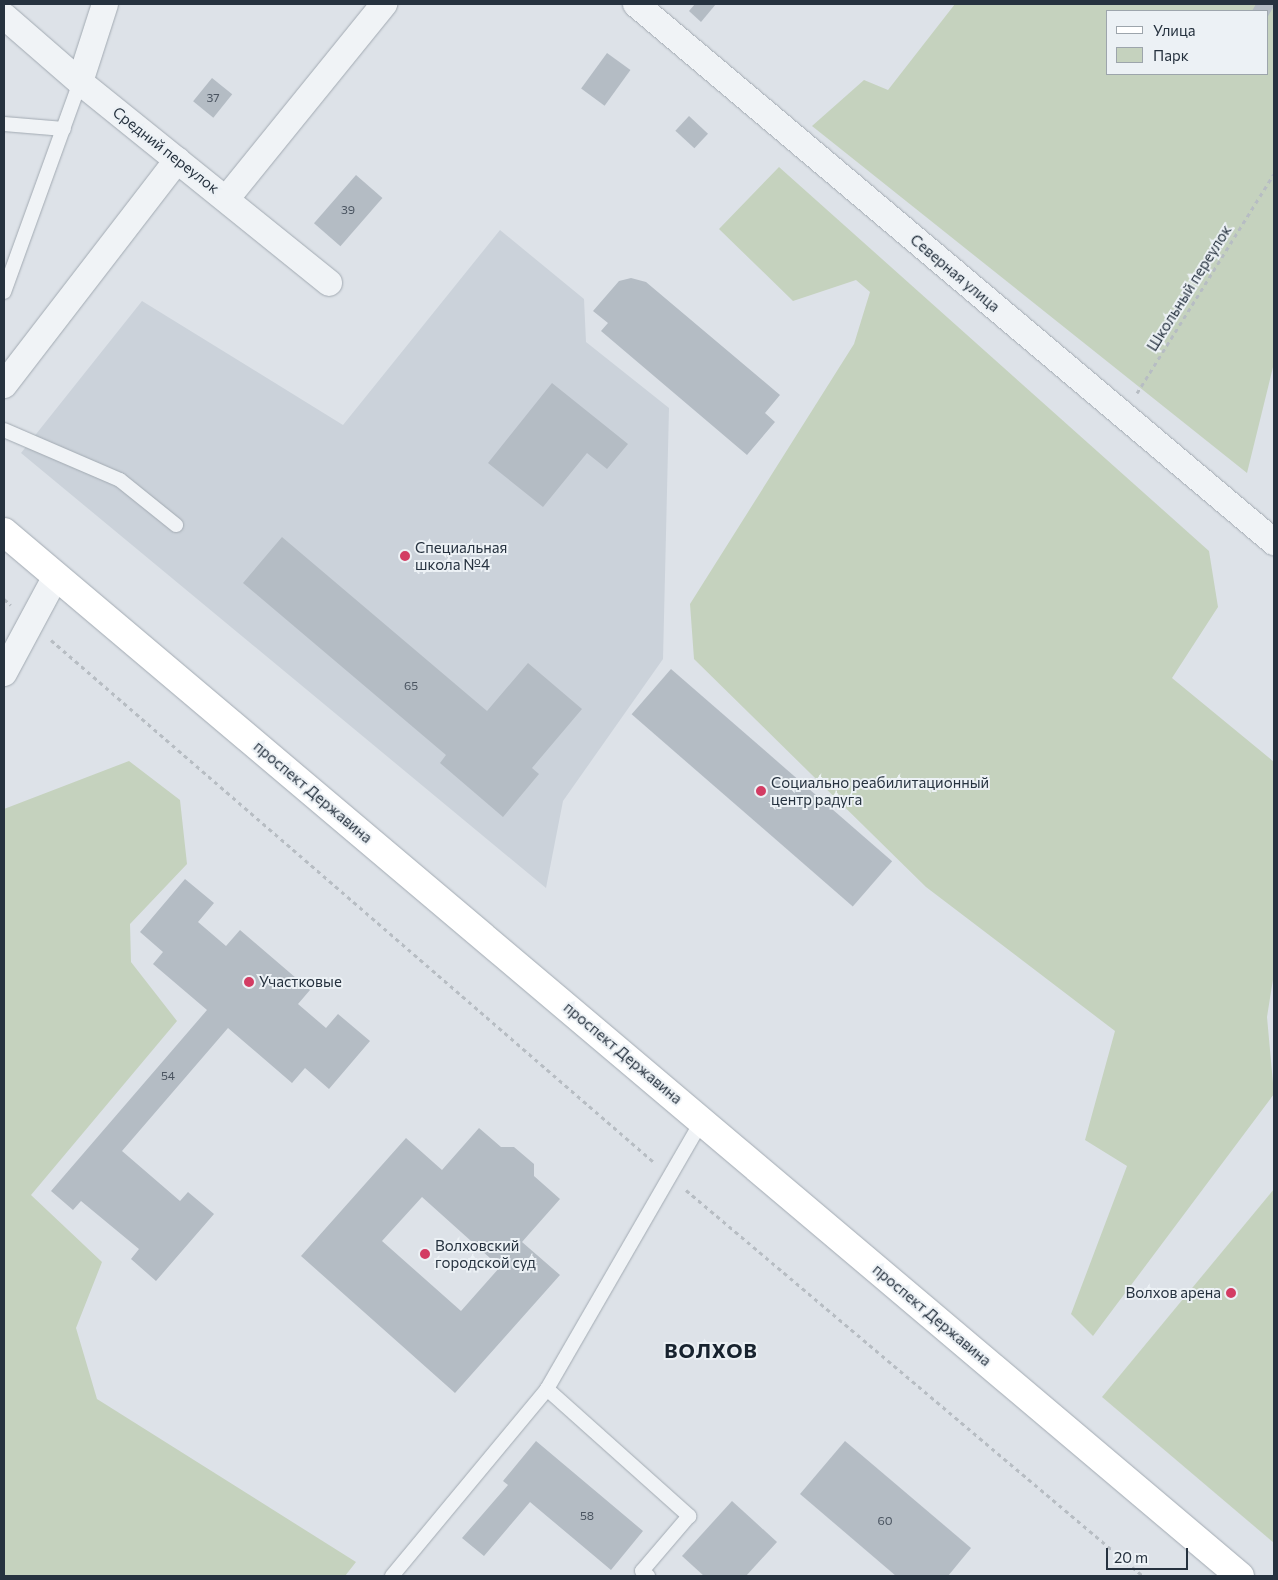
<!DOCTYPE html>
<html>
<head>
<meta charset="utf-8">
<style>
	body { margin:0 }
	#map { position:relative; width:1278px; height:1580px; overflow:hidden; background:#dde2e8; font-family:Commissioner,sans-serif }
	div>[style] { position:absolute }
	.built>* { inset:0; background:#cbd2da }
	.green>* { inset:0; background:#c5d2be }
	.building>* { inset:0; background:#b4bcc4; transform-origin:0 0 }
	.path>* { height:3px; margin-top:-1.5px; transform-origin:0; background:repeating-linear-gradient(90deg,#b7bdc3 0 4px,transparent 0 8px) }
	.roads { filter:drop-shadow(0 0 1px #a2aab2) drop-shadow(0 0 1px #a2aab2) }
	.lane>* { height:14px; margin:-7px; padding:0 7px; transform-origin:7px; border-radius:7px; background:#f0f3f6 }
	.street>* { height:26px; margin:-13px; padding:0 13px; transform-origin:13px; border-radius:13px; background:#f0f3f6 }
	.secondary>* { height:28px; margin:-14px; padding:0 14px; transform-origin:14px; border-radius:14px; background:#fff }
	.dots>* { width:14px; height:14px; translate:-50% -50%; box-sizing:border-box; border:2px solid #ecf1f5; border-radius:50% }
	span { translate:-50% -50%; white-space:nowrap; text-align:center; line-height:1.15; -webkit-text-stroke:4px #ecf1f5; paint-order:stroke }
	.number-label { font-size:12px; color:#4a5460 }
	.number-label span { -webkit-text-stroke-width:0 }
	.street-label { font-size:15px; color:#26323f }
	.poi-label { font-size:15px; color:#26323f }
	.left { translate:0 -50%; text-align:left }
	.right { translate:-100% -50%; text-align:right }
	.district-label { font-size:20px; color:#18232f; font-weight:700; letter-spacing:1px }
	.frame { position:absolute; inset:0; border:5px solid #26323f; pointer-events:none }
	.legend { position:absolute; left:1106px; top:10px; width:162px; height:65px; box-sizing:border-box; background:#ecf1f5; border:1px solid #9da5ac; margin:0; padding:6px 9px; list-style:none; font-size:15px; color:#26323f }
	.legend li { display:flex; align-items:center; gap:10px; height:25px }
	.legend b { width:25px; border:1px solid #9da5ac }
	.scale { position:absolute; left:1106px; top:1548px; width:82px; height:22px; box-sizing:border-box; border:2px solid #26323f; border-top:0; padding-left:6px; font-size:15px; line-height:18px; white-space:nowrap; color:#26323f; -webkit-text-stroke:4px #ecf1f5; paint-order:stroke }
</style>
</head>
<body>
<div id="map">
	<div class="built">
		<div style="clip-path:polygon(500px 230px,584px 299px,586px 342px,669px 408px,663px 659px,563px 801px,546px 888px,21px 453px,142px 301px,343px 425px)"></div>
	</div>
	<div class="green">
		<div style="clip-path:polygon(evenodd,955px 4px,1274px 4px,1274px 363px,1247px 473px,812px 126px,864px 80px,888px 90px,955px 4px,1107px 11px,1267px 11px,1267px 74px,1107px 74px,1107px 11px)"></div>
		<div style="clip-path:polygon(779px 167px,1209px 551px,1218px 607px,1172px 678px,1274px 762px,1274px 973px,1267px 1017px,1274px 1094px,1093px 1336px,1071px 1314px,1127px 1166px,1085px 1140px,1115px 1031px,926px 887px,694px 659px,690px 604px,854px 344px,870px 292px,856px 280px,793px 301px,719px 229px)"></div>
		<div style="clip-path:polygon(129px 761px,180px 800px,187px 864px,130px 924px,131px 962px,177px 1021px,31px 1195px,102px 1262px,76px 1328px,97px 1399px,356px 1562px,345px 1576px,4px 1576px,4px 809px)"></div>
		<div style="clip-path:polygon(1274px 1189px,1274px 1543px,1102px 1397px)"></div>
	</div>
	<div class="building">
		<div style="clip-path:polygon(695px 4px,716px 4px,701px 22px,689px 11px)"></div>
		<div style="clip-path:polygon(1256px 4px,1274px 4px,1274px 6px,1267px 18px,1267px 11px,1252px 11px)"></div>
		<div style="left:607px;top:53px;width:29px;height:44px;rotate:36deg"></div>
		<div style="left:212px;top:78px;width:26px;height:30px;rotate:39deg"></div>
		<div style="left:689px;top:116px;width:26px;height:20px;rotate:43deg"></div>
		<div style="left:356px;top:175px;width:35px;height:64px;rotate:41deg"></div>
		<div style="clip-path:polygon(631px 278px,646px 282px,780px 395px,765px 413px,775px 422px,747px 455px,601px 331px,608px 323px,593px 311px,619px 281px)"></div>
		<div style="clip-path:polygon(552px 383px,628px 444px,607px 469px,587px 453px,543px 507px,488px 463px)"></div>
		<div style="clip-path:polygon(282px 537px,487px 711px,528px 663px,582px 709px,532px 768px,539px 774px,503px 817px,440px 763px,446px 755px,243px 583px)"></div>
		<div style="left:671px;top:669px;width:293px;height:60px;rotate:41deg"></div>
		<div style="clip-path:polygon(185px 879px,214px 903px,198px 922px,226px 946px,240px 930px,310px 990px,298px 1004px,326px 1028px,338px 1014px,370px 1041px,329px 1089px,305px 1068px,292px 1083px,228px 1028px,122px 1151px,180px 1201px,188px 1192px,214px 1214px,156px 1281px,131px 1259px,139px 1249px,81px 1201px,73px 1210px,51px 1191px,207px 1010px,153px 964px,163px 952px,140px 932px)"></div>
		<div style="clip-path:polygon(evenodd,479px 1128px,501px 1147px,514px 1147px,534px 1164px,534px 1176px,560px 1199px,522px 1242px,560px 1275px,455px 1393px,301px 1256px,406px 1138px,442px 1170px,479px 1128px,422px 1197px,500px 1267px,461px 1311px,382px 1241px,422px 1197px)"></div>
		<div style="clip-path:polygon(536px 1441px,643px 1531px,611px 1570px,530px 1502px,484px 1556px,462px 1538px,508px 1485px,503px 1481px)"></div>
		<div style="clip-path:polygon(845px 1441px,971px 1548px,948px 1576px,896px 1576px,800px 1494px)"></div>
		<div style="clip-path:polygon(732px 1501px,777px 1542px,746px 1576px,704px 1576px,682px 1556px)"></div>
	</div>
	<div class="path">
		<div style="left:1137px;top:393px;width:258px;rotate:-58deg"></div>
		<div style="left:4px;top:599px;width:9px;rotate:41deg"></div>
		<div style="left:51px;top:640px;width:799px;rotate:40.89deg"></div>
		<div style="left:686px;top:1190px;width:598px;rotate:40.19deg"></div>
	</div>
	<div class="roads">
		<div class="lane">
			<div style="left:4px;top:124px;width:60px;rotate:4.8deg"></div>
			<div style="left:4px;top:292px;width:223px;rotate:-70.1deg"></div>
			<div style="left:4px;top:430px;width:126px;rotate:23.3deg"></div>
			<div style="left:120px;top:480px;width:72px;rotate:38.8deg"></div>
			<div style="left:547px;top:1389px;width:191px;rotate:41.8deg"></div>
			<div style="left:689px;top:1516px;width:72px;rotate:130.5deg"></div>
			<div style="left:642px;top:1571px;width:8px;rotate:40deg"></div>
			<div style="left:392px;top:1576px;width:243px;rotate:-50.3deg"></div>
			<div style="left:547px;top:1389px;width:310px;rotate:-60deg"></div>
		</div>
		<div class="street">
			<div style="left:636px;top:4px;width:835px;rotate:40.14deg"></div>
			<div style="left:4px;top:16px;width:101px;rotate:41deg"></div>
			<div style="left:80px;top:82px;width:320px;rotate:38.9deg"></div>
			<div style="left:80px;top:82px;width:82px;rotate:-72.2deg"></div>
			<div style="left:227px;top:198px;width:250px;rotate:-51deg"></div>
			<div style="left:4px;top:385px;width:284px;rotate:-52.4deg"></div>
			<div style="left:4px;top:673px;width:110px;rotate:-61.8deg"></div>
		</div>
		<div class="secondary">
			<div style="left:4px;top:532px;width:1618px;rotate:40.19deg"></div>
		</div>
	</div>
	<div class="dots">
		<div style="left:405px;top:556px;background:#d33c63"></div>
		<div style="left:761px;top:791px;background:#d33c63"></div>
		<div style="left:249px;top:982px;background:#d33c63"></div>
		<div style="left:425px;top:1254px;background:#d33c63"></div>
		<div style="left:1231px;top:1293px;background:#d33c63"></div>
	</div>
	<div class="number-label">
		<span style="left:213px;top:98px">37</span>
		<span style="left:348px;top:210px">39</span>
		<span style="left:411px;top:686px">65</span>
		<span style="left:168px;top:1076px">54</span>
		<span style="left:587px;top:1516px">58</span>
		<span style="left:885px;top:1521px">60</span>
	</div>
	<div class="street-label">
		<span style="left:166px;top:150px;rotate:38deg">Средний переулок</span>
		<span style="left:955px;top:273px;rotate:40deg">Северная улица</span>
		<span style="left:1189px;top:288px;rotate:-58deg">Школьный переулок</span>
		<span style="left:313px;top:792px;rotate:40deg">проспект Державина</span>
		<span style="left:623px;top:1053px;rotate:40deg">проспект Державина</span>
		<span style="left:932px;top:1315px;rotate:40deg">проспект Державина</span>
	</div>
	<div class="poi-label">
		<span class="left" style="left:415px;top:556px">Специальная<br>школа №4</span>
		<span class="left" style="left:771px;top:791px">Социально реабилитационный<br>центр радуга</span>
		<span class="left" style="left:259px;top:982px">Участковые</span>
		<span class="left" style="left:435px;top:1254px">Волховский<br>городской суд</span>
		<span class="right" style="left:1221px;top:1293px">Волхов арена</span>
	</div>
	<div class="district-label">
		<span style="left:711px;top:1350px">ВОЛХОВ</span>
	</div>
	<div class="frame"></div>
	<ul class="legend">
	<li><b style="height:6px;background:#fff"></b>Улица</li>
	<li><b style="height:14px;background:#c5d2be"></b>Парк</li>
	</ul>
	<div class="scale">20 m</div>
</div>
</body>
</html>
